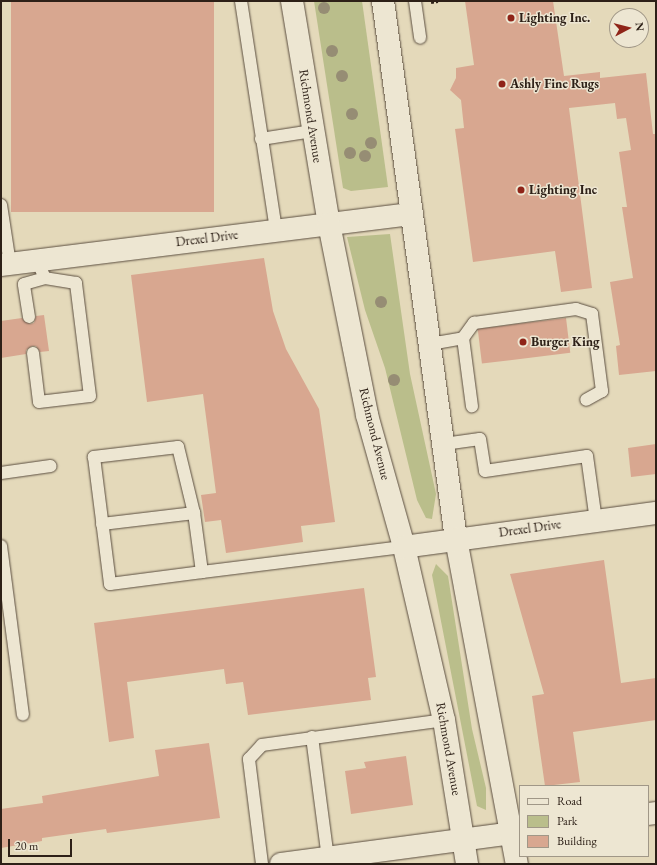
<!DOCTYPE html>
<html>
<head>
<meta charset="utf-8">
<style>
	body { margin:0 }
	#map { position:relative; width:657px; height:865px; overflow:hidden; background:#e4d9ba; font-family:"EB Garamond",serif }
	div>[style] { position:absolute }
	.green>* { inset:0; background:#babe8b }
	.building>* { inset:0; background:#d8a790; transform-origin:0 0 }
	.path>* { height:2.5px; margin-top:-1.25px; transform-origin:0; background:repeating-linear-gradient(90deg,#2d2017 0 3px,transparent 0 5px) }
	.roads { filter:drop-shadow(0 0 1px #5b4e40) drop-shadow(0 0 1px #5b4e40) }
	.lane>* { height:12px; margin:-6px; padding:0 6px; transform-origin:6px; border-radius:6px; background:#ede6d2 }
	.street>* { height:22px; margin:-11px; padding:0 11px; transform-origin:11px; border-radius:11px; background:#ede6d2 }
	.secondary>* { height:22px; margin:-11px; padding:0 11px; transform-origin:11px; border-radius:11px; background:#ede6d2 }
	.trees>* { width:12px; height:12px; margin:-6px; border-radius:50%; background:#968d74 }
	.dots>* { width:11px; height:11px; translate:-50% -50%; box-sizing:border-box; border:2px solid #ede6d2; border-radius:50% }
	span { translate:-50% -50%; white-space:nowrap; text-align:center; line-height:1.15; -webkit-text-stroke:3px #ede6d2; paint-order:stroke }
	.poi-label { font-size:13px; color:#2d2017; font-weight:700 }
	.left { translate:0 -50%; text-align:left }
	.street-label { font-size:13px; color:#2d2017 }
	.frame { position:absolute; inset:0; border:2px solid #2d2017; pointer-events:none }
	.legend { position:absolute; left:519px; top:785px; width:130px; height:72px; box-sizing:border-box; background:#ede6d2; border:1px solid #a09787; margin:0; padding:5px 7px; list-style:none; font-size:12px; color:#2d2017 }
	.legend li { display:flex; align-items:center; gap:8px; height:20px }
	.legend b { width:20px; border:1px solid #a09787 }
	.north { position:absolute; left:609px; top:8px; width:40px; height:40px; box-sizing:border-box; background:#ede6d2; border:1px solid #a09787; border-radius:50%; rotate:83deg; font-size:11px; font-weight:700; line-height:16px; text-align:center; color:#2d2017 }
	.north::after { content:''; display:block; margin:auto; width:14px; height:18px; background:#8f2418; clip-path:polygon(50% 0,100% 100%,50% 72%,0 100%) }
	.scale { position:absolute; left:8px; top:839px; width:64px; height:18px; box-sizing:border-box; border:2px solid #2d2017; border-top:0; padding-left:5px; font-size:12px; line-height:14px; white-space:nowrap; color:#2d2017; -webkit-text-stroke:3px #ede6d2; paint-order:stroke }
</style>
</head>
<body>
<div id="map">
	<div class="green">
		<div style="clip-path:polygon(314px 1px,362px 1px,388px 187px,351px 191px,343px 188px)"></div>
		<div style="clip-path:polygon(390px 234px,410px 374px,436px 494px,432px 519px,426px 518px,417px 500px,385px 368px,365px 310px,347px 237px)"></div>
		<div style="clip-path:polygon(436px 564px,448px 576px,472px 729px,486px 788px,486px 810px,477px 806px,432px 575px)"></div>
	</div>
	<div class="building">
		<div style="left:11px;top:1px;width:203px;height:211px"></div>
		<div style="clip-path:polygon(465px 1px,553px 1px,564px 76px,600px 72px,600px 78px,646px 73px,653px 134px,656px 134px,656px 371px,619px 375px,616px 346px,620px 345px,610px 282px,633px 278px,622px 207px,627px 207px,619px 152px,631px 150px,626px 118px,617px 119px,615px 103px,569px 108px,592px 288px,561px 292px,555px 251px,473px 262px,455px 129px,464px 128px,461px 100px,450px 90px,456px 78px,456px 68px,474px 65px)"></div>
		<div style="clip-path:polygon(264px 258px,273px 311px,286px 349px,319px 409px,335px 522px,301px 526px,303px 542px,226px 553px,221px 520px,205px 522px,201px 495px,216px 493px,203px 394px,147px 402px,131px 275px)"></div>
		<div style="clip-path:polygon(44px 315px,49px 351px,40px 352px,36px 346px,32px 346px,26px 350px,26px 354px,1px 358px,1px 321px,22px 318px,30px 324px,34px 323px,36px 316px)"></div>
		<div style="left:566px;top:318px;width:35px;height:89px;rotate:83deg"></div>
		<div style="clip-path:polygon(656px 444px,656px 474px,631px 477px,628px 448px)"></div>
		<div style="clip-path:polygon(604px 560px,621px 683px,656px 678px,656px 720px,573px 732px,580px 782px,545px 786px,532px 696px,544px 694px,510px 574px)"></div>
		<div style="clip-path:polygon(364px 588px,376px 677px,368px 678px,371px 700px,248px 715px,243px 682px,226px 684px,224px 669px,127px 682px,134px 738px,109px 742px,94px 623px)"></div>
		<div style="clip-path:polygon(209px 743px,220px 818px,107px 833px,106px 829px,42px 838px,42px 841px,1px 848px,1px 809px,43px 803px,42px 796px,159px 776px,155px 750px)"></div>
		<div style="clip-path:polygon(406px 756px,413px 805px,351px 814px,345px 771px,366px 768px,364px 762px)"></div>
	</div>
	<div class="path">
		<div style="left:431px;top:2px;width:7px;rotate:-8deg"></div>
	</div>
	<div class="roads">
		<div class="lane">
			<div style="left:241px;top:1px;width:233px;rotate:81.3deg"></div>
			<div style="left:415px;top:1px;width:37px;rotate:82deg"></div>
			<div style="left:261px;top:139px;width:52px;rotate:-8.9deg"></div>
			<div style="left:1px;top:205px;width:60px;rotate:81.3deg"></div>
			<div style="left:29px;top:317px;width:33px;rotate:-99deg"></div>
			<div style="left:24px;top:284px;width:22px;rotate:-16deg"></div>
			<div style="left:463px;top:338px;width:19px;rotate:-54deg"></div>
			<div style="left:474px;top:323px;width:103px;rotate:-7.8deg"></div>
			<div style="left:576px;top:309px;width:17px;rotate:17deg"></div>
			<div style="left:592px;top:314px;width:78px;rotate:82.6deg"></div>
			<div style="left:602px;top:391px;width:18px;rotate:151deg"></div>
			<div style="left:430px;top:344px;width:34px;rotate:-10deg"></div>
			<div style="left:463px;top:338px;width:69px;rotate:82.5deg"></div>
			<div style="left:33px;top:353px;width:49px;rotate:83deg"></div>
			<div style="left:39px;top:402px;width:51px;rotate:-6.7deg"></div>
			<div style="left:90px;top:396px;width:114px;rotate:-97.1deg"></div>
			<div style="left:76px;top:283px;width:31px;rotate:-171deg"></div>
			<div style="left:45px;top:278px;width:19px;rotate:-115deg"></div>
			<div style="left:444px;top:444px;width:36px;rotate:-8deg"></div>
			<div style="left:480px;top:439px;width:32px;rotate:81deg"></div>
			<div style="left:485px;top:471px;width:103px;rotate:-8.4deg"></div>
			<div style="left:587px;top:456px;width:66px;rotate:82.1deg"></div>
			<div style="left:1px;top:473px;width:50px;rotate:-8deg"></div>
			<div style="left:102px;top:524px;width:93px;rotate:-6.8deg"></div>
			<div style="left:1px;top:546px;width:170px;rotate:82.6deg"></div>
			<div style="left:202px;top:572px;width:60px;rotate:-97.7deg"></div>
			<div style="left:194px;top:513px;width:68px;rotate:-103.6deg"></div>
			<div style="left:178px;top:447px;width:85px;rotate:173.2deg"></div>
			<div style="left:94px;top:457px;width:128px;rotate:82.8deg"></div>
			<div style="left:110px;top:584px;width:93px;rotate:-7.4deg"></div>
			<div style="left:202px;top:572px;width:204px;rotate:-7.1deg"></div>
			<div style="left:312px;top:737px;width:122px;rotate:82.5deg"></div>
			<div style="left:262px;top:864px;width:106px;rotate:-97.1deg"></div>
			<div style="left:249px;top:759px;width:19px;rotate:-47deg"></div>
			<div style="left:262px;top:745px;width:184px;rotate:-7.8deg"></div>
		</div>
		<div class="street">
			<div style="left:1px;top:265px;width:414px;rotate:-7.1deg"></div>
			<div style="left:648px;top:814px;width:8px;rotate:-7deg"></div>
			<div style="left:281px;top:864px;width:241px;rotate:-7.6deg"></div>
		</div>
		<div class="secondary">
			<div style="left:292px;top:1px;width:226px;rotate:80.6deg"></div>
			<div style="left:329px;top:224px;width:195px;rotate:78.7deg"></div>
			<div style="left:367px;top:415px;width:137px;rotate:74.3deg"></div>
			<div style="left:404px;top:547px;width:178px;rotate:77deg"></div>
			<div style="left:444px;top:720px;width:146px;rotate:80.9deg"></div>
			<div style="left:383px;top:1px;width:543px;rotate:82.27deg"></div>
			<div style="left:456px;top:539px;width:331px;rotate:79.4deg"></div>
			<div style="left:404px;top:547px;width:254px;rotate:-7.7deg"></div>
		</div>
	</div>
	<div class="trees">
		<div style="left:324px;top:8px"></div>
		<div style="left:332px;top:51px"></div>
		<div style="left:342px;top:76px"></div>
		<div style="left:352px;top:114px"></div>
		<div style="left:371px;top:143px"></div>
		<div style="left:350px;top:153px"></div>
		<div style="left:365px;top:156px"></div>
		<div style="left:381px;top:302px"></div>
		<div style="left:394px;top:380px"></div>
	</div>
	<div class="dots">
		<div style="left:511px;top:18px;background:#8f2418"></div>
		<div style="left:502px;top:84px;background:#8f2418"></div>
		<div style="left:521px;top:190px;background:#8f2418"></div>
		<div style="left:523px;top:342px;background:#8f2418"></div>
	</div>
	<div class="poi-label">
		<span class="left" style="left:519px;top:18px">Lighting Inc.</span>
		<span class="left" style="left:510px;top:84px">Ashly Fine Rugs</span>
		<span class="left" style="left:529px;top:190px">Lighting Inc</span>
		<span class="left" style="left:531px;top:342px">Burger King</span>
	</div>
	<div class="street-label">
		<span style="left:310px;top:116px;rotate:81deg">Richmond Avenue</span>
		<span style="left:207px;top:239px;rotate:-7deg">Drexel Drive</span>
		<span style="left:374px;top:434px;rotate:76deg">Richmond Avenue</span>
		<span style="left:530px;top:529px;rotate:-8deg">Drexel Drive</span>
		<span style="left:448px;top:749px;rotate:80deg">Richmond Avenue</span>
	</div>
	<div class="frame"></div>
	<ul class="legend">
	<li><b style="height:5px;background:#ede6d2"></b>Road</li>
	<li><b style="height:11px;background:#babe8b"></b>Park</li>
	<li><b style="height:11px;background:#d8a790"></b>Building</li>
	</ul>
	<div class="north">N</div>
	<div class="scale">20 m</div>
</div>
</body>
</html>
